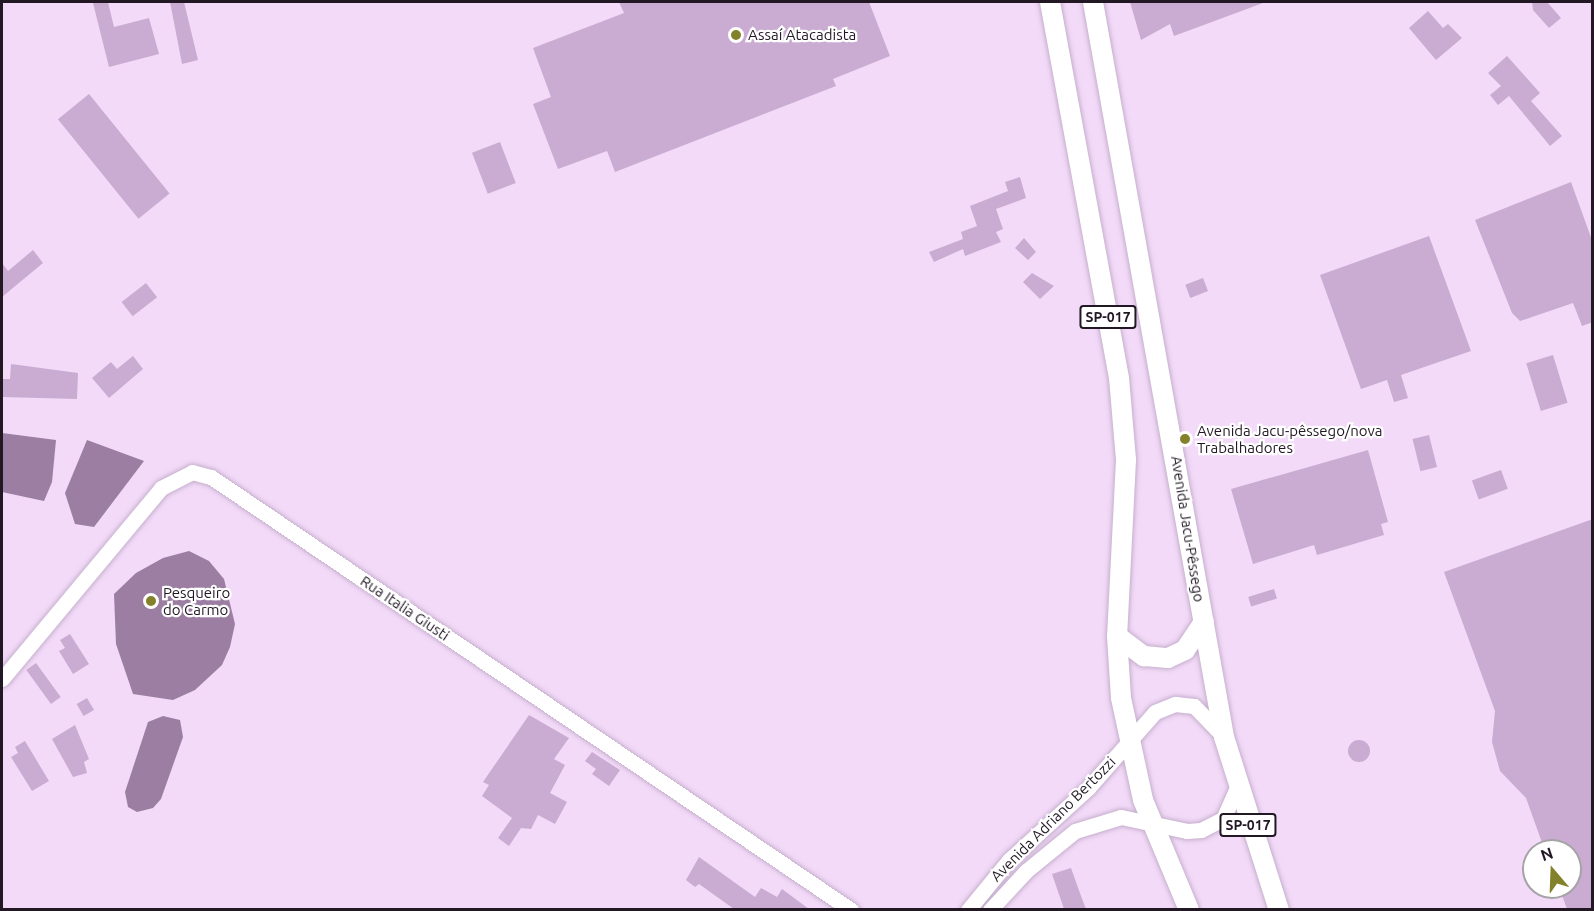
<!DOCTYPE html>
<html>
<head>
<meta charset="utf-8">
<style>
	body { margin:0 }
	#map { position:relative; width:1594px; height:911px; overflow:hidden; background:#f2daf8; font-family:Ubuntu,sans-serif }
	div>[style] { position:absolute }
	.water>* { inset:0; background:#9b7ea2 }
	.building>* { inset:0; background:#caacd2; transform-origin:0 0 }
	.round { border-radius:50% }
	.roads { filter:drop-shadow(0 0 2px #c6afcd) drop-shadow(0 0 2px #c6afcd) }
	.secondary>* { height:15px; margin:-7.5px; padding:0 7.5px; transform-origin:7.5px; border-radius:7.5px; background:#fff }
	.highway>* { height:20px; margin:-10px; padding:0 10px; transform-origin:10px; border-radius:10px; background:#fff }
	.dots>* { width:16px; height:16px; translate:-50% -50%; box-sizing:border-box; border:3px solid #fff; border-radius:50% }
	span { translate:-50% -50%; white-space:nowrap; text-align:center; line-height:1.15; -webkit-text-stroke:4.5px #fff; paint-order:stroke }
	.shield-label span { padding:2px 4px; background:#fff; border:2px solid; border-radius:4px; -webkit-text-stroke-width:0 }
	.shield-label { font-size:14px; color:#211823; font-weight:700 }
	.poi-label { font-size:15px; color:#211823 }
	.left { translate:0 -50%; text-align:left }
	.street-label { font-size:15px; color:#211823 }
	.frame { position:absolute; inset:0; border:3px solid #211823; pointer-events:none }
	.north { position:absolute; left:1522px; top:839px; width:60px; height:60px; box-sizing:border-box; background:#fff; border:2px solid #a6a3a7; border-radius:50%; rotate:341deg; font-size:16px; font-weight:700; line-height:24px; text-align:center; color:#211823 }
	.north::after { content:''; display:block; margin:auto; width:21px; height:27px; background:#838129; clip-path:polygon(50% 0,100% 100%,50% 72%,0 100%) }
</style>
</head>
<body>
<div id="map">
	<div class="water">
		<div style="clip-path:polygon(2px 433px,56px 440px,52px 482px,44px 501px,2px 492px)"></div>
		<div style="clip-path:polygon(87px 440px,144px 461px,94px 527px,75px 524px,65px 493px)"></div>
		<div style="clip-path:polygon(189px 551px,209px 561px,224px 579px,235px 624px,230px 647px,222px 665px,195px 690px,173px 700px,133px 694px,116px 644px,114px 594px,136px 573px,163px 558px)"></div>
		<div style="clip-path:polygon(163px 716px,180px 720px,183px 737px,161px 799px,153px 808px,137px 812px,128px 807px,125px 792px,148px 722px)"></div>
	</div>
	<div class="building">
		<div style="clip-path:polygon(100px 2px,108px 2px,114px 27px,149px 18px,159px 54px,109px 67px,93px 3px)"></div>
		<div style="clip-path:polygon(170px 2px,184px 2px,198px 60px,182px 64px)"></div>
		<div style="clip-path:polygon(619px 2px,869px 2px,890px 56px,833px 79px,836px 86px,615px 172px,607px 151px,558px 169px,533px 104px,551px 97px,533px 48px,624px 13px)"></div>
		<div style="clip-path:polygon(1130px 2px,1263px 2px,1263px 3px,1174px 36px,1170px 24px,1141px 40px)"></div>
		<div style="clip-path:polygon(1532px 2px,1547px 2px,1561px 18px,1549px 28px,1533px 10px)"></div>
		<div style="clip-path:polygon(1428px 11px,1443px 28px,1448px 24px,1462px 38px,1436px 60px,1409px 28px)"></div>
		<div style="clip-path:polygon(1507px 56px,1540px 93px,1531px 101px,1562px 136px,1550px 146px,1509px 96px,1498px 105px,1490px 95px,1501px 86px,1488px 73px)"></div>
		<div style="left:89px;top:94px;width:128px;height:40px;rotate:51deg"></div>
		<div style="left:500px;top:142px;width:44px;height:30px;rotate:69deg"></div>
		<div style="clip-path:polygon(1020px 177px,1026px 198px,996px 209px,1003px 229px,996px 232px,1001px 242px,965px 256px,963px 249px,934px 262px,929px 252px,963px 239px,961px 232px,977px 226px,970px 206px,1008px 191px,1005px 182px)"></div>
		<div style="clip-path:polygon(1571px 182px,1593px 243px,1593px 322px,1582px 326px,1573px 303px,1520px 321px,1512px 313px,1475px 220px)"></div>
		<div style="clip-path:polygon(1429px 236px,1471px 351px,1401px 375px,1408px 398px,1394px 402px,1387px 380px,1361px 389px,1320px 275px)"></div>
		<div style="clip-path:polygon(1024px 238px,1036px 252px,1028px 260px,1015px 248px)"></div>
		<div style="clip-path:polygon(33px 250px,43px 263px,2px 297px,2px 263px,8px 271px)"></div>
		<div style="clip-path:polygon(1032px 273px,1054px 286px,1040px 299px,1023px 282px)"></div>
		<div style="left:1203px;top:278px;width:14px;height:19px;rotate:69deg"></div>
		<div style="left:146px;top:283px;width:18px;height:31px;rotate:52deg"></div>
		<div style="left:1553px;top:355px;width:50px;height:28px;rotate:73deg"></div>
		<div style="clip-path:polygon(133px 356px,143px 369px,109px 398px,92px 378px,111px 362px,117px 369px)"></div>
		<div style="clip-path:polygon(11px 364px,78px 373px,77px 399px,2px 397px,2px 379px,10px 379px)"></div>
		<div style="left:1429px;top:435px;width:33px;height:17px;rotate:76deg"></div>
		<div style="clip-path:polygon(1368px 450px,1388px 522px,1381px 524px,1384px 535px,1317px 555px,1314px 545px,1253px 564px,1231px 489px)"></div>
		<div style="left:1501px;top:470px;width:20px;height:31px;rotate:70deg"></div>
		<div style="clip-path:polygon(1593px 519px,1593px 909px,1567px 909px,1559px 887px,1570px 887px,1570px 851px,1545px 851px,1526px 798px,1500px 771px,1492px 742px,1495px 711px,1444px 572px)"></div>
		<div style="left:1274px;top:589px;width:10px;height:27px;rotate:73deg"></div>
		<div style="clip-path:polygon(70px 634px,89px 664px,73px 674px,59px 651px,65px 648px,60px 640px)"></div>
		<div style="left:36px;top:663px;width:42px;height:12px;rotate:54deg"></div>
		<div style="left:87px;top:698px;width:14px;height:12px;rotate:60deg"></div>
		<div style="clip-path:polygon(529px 715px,569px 738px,554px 759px,565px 765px,550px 793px,567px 802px,555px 824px,538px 815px,531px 829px,521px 828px,509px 846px,498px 838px,512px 818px,482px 796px,489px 785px,483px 782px)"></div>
		<div style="clip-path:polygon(75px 725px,89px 759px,84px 762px,87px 773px,73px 777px,52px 739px)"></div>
		<div class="round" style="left:1348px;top:740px;width:22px;height:22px"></div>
		<div style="clip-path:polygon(25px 741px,49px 781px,32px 791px,11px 757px,18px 753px,15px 747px)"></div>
		<div style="clip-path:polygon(592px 752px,620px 770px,609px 786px,592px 774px,596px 769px,585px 761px)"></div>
		<div style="clip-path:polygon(699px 857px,755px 897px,761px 888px,777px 897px,782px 889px,809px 909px,734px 909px,699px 884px,695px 887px,686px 880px)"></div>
		<div style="clip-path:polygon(1071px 868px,1081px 896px,1086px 909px,1064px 909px,1052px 874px)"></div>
	</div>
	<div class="roads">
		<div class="secondary">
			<div style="left:2px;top:679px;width:249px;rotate:-50.2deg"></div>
			<div style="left:161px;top:488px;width:35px;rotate:-27deg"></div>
			<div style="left:192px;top:472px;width:20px;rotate:15deg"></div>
			<div style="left:211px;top:477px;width:773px;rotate:34.08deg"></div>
			<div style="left:968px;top:910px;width:65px;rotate:-50.6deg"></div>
			<div style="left:1009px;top:860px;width:107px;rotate:-42.3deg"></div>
			<div style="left:1088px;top:788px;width:101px;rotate:-48.6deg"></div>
			<div style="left:1155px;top:712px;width:22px;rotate:-22deg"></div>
			<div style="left:1175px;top:704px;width:19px;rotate:6deg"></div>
			<div style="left:1194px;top:706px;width:43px;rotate:45.9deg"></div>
			<div style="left:990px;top:910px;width:53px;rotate:-47.3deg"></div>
			<div style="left:1026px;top:871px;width:63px;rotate:-39.2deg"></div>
			<div style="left:1075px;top:831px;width:48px;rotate:-16.9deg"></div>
			<div style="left:1121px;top:817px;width:67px;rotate:12deg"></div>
			<div style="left:1187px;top:831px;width:14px;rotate:-4deg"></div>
			<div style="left:1201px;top:830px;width:25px;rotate:-27deg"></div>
			<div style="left:1223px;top:819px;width:34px;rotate:-66deg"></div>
		</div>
		<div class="highway">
			<div style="left:1050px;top:2px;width:382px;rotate:79.6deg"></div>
			<div style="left:1119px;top:378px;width:82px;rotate:85.1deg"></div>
			<div style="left:1126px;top:460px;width:176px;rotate:92.9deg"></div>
			<div style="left:1117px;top:636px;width:62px;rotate:86.3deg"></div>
			<div style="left:1121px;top:698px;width:104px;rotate:77.8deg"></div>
			<div style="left:1143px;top:800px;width:119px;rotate:67.3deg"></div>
			<div style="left:1093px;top:2px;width:747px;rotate:79.89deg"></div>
			<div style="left:1224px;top:737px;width:182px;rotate:72.4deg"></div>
			<div style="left:1117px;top:636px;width:34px;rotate:37deg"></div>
			<div style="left:1144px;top:656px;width:24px;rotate:5deg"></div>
			<div style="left:1168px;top:658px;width:19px;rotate:-25deg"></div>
			<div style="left:1185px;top:650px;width:34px;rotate:-56deg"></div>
		</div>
	</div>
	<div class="dots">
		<div style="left:736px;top:35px;background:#838129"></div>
		<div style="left:1185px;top:439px;background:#838129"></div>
		<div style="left:151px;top:601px;background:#838129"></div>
	</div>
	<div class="shield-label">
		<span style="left:1108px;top:317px">SP-017</span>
		<span style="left:1248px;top:825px">SP-017</span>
	</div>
	<div class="poi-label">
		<span class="left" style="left:748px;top:35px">Assaí Atacadista</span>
		<span class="left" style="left:1197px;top:439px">Avenida Jacu-pêssego/nova<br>Trabalhadores</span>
		<span class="left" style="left:163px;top:601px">Pesqueiro<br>do Carmo</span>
	</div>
	<div class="street-label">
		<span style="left:1188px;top:529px;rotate:81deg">Avenida Jacu-Pêssego</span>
		<span style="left:405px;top:608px;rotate:34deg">Rua Italia Giusti</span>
		<span style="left:1053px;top:819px;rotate:-45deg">Avenida Adriano Bertozzi</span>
	</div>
	<div class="frame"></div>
	<div class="north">N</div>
</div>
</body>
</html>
